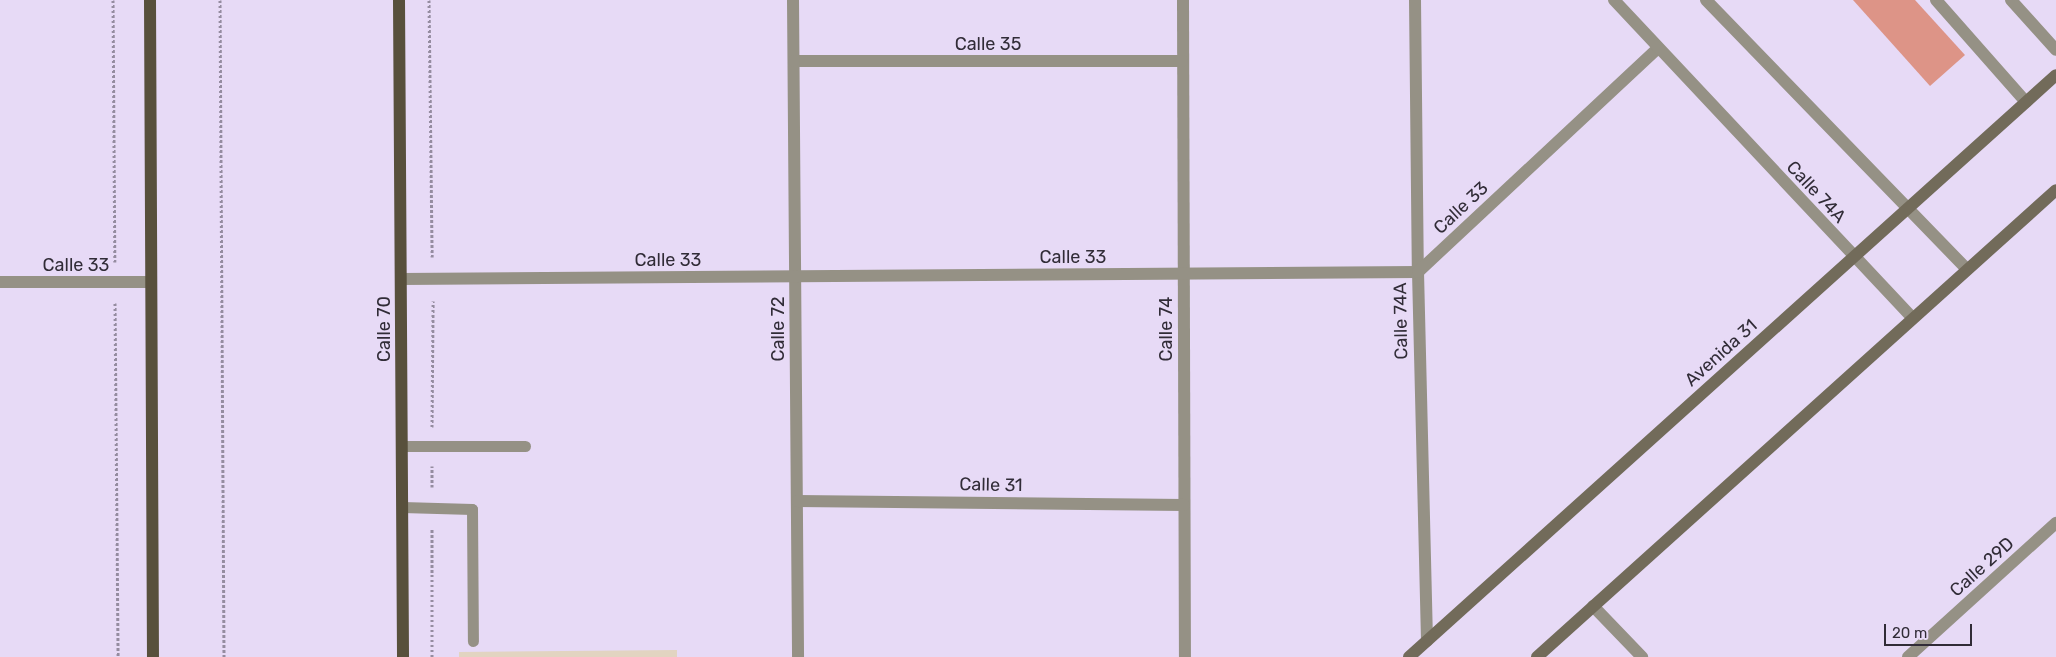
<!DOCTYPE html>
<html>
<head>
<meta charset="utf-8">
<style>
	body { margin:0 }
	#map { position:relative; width:2056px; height:657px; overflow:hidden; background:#e7daf6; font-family:Rubik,sans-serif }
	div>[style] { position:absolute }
	.education>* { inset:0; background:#e2d4c1 }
	.building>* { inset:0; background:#dd9487 }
	.path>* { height:3px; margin-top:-1.5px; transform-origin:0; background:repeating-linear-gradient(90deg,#958ca0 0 2.5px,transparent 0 5px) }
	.service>* { height:11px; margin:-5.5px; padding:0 5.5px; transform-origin:5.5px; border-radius:5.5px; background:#959185 }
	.minor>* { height:12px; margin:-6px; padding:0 6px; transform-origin:6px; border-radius:6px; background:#959185 }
	.tertiary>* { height:12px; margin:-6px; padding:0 6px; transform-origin:6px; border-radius:6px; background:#959185 }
	.secondary>* { height:12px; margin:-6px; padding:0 6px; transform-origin:6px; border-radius:6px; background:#726b5a }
	.primary>* { height:12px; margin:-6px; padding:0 6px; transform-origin:6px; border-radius:6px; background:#58503c }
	span { translate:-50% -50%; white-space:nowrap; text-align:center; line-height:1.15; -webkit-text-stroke:4px #e7daf6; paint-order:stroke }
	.street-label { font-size:18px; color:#312c37 }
	.scale { position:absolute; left:1884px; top:624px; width:88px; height:22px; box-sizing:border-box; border:2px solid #312c37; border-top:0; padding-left:6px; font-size:15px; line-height:18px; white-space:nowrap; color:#312c37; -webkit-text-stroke:4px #e7daf6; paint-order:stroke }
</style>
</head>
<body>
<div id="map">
	<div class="education">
		<div style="clip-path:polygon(677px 650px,677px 657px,459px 657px,459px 652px)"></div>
	</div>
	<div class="building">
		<div style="clip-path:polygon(1853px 0,1915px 0,1965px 55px,1930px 86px)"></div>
	</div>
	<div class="path">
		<div style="left:113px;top:0;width:262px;rotate:89.6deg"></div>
		<div style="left:220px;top:0;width:657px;rotate:89.65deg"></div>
		<div style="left:429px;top:0;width:257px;rotate:89.3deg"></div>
		<div style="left:115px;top:303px;width:354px;rotate:89.5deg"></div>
		<div style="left:432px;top:427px;width:126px;rotate:-89.5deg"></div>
		<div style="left:432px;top:487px;width:21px;rotate:-90deg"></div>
		<div style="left:432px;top:657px;width:129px;rotate:-90deg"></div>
	</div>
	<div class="service">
		<div style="left:402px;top:446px;width:123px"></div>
		<div style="left:402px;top:507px;width:70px;rotate:1.6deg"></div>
		<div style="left:472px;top:509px;width:132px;rotate:89.6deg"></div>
	</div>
	<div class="minor">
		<div style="left:793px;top:0;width:657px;rotate:89.56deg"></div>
		<div style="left:1183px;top:0;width:657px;rotate:89.83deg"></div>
		<div style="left:1415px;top:0;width:272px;rotate:89.4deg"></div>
		<div style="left:1418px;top:272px;width:369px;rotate:88.6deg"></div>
		<div style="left:1936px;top:0;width:136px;rotate:48.6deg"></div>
		<div style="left:2011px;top:0;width:67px;rotate:48deg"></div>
		<div style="left:794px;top:61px;width:388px"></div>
		<div style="left:401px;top:279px;width:1017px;rotate:-0.39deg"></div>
		<div style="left:1418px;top:272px;width:327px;rotate:-43deg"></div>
		<div style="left:0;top:282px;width:151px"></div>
		<div style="left:797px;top:501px;width:387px;rotate:0.6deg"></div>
		<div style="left:1593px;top:606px;width:71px;rotate:46.1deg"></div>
		<div style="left:1908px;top:657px;width:200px;rotate:-42.2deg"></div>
	</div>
	<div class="tertiary">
		<div style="left:1614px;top:0;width:436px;rotate:46.8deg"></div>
		<div style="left:1706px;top:0;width:375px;rotate:45.9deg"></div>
	</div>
	<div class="secondary">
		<div style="left:1409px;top:657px;width:870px;rotate:-41.97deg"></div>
		<div style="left:1537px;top:657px;width:698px;rotate:-41.98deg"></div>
	</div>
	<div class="primary">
		<div style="left:150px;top:0;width:657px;rotate:89.74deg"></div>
		<div style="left:399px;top:0;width:657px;rotate:89.65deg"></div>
	</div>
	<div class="street-label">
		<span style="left:988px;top:44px">Calle 35</span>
		<span style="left:1816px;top:192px;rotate:47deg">Calle 74A</span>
		<span style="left:1461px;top:208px;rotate:-43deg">Calle 33</span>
		<span style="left:1073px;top:257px">Calle 33</span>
		<span style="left:668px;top:260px">Calle 33</span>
		<span style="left:76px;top:265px">Calle 33</span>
		<span style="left:1401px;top:321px;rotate:-91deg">Calle 74A</span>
		<span style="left:384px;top:329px;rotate:-90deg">Calle 70</span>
		<span style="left:778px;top:329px;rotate:-90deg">Calle 72</span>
		<span style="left:1166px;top:329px;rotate:-90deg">Calle 74</span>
		<span style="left:1721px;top:353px;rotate:-42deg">Avenida 31</span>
		<span style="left:991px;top:485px;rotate:1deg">Calle 31</span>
		<span style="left:1982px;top:567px;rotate:-42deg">Calle 29D</span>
	</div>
	<div class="scale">20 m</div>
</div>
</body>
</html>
